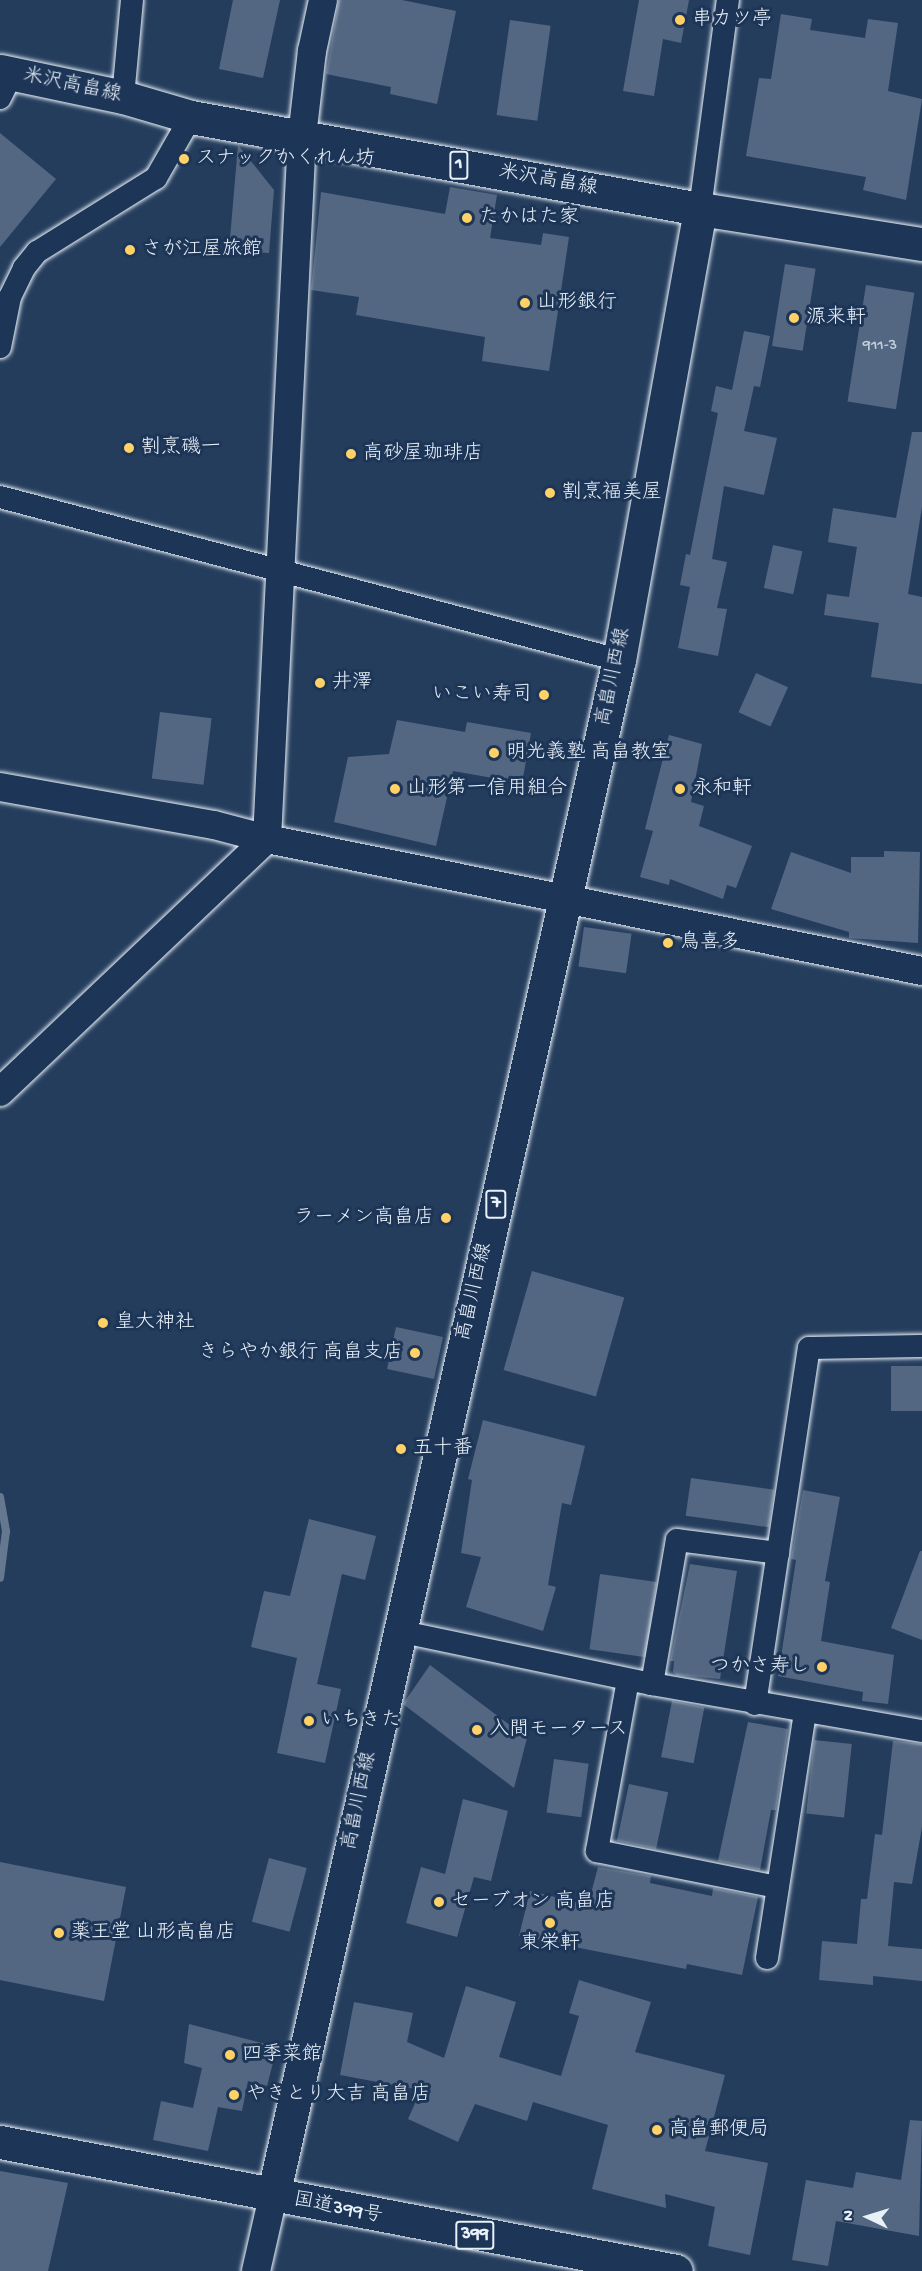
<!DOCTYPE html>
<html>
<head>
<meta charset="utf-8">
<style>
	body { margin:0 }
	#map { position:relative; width:922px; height:2271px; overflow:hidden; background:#253d5d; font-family:"Gochi Hand","Klee One",sans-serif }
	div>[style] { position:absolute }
	.stream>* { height:8px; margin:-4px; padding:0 4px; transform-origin:4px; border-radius:4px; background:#657890 }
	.building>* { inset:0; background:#536782; transform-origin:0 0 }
	.roads { filter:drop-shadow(0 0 2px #e8f1f8) drop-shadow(0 0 2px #e8f1f8) }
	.minor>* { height:22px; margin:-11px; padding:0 11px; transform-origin:11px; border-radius:11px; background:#1d3557 }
	.tertiary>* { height:28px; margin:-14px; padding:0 14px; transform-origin:14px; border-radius:14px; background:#1d3557 }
	.primary>* { height:33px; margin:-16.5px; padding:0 16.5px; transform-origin:16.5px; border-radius:16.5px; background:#1d3557 }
	.trunk>* { height:33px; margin:-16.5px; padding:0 16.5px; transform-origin:16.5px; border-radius:16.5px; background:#1d3557 }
	.dots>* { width:16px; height:16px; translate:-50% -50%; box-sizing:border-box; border:3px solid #1d3557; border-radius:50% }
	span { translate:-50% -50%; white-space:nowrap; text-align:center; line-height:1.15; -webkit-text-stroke:6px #1d3557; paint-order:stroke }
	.number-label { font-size:16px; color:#c3ceda }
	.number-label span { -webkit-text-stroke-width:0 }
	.shield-label span { padding:2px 4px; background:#1d3557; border:2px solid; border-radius:4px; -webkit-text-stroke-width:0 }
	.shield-label { font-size:18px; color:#e8f1f8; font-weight:700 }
	.poi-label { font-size:20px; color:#e8f1f8 }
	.left { translate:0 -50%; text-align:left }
	.right { translate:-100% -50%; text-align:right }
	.street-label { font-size:20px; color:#e8f1f8 }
	.north { position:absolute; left:838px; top:2187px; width:60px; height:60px; -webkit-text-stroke:4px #1d3557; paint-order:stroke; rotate:274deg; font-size:16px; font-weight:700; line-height:24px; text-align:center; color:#e8f1f8 }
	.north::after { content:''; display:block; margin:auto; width:21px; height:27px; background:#e8f1f8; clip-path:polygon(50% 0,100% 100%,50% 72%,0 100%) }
</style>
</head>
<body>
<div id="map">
	<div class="stream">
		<div style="left:0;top:1497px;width:35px;rotate:80deg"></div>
		<div style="left:6px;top:1531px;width:47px;rotate:97.3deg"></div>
	</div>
	<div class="building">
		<div style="clip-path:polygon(233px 0,280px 0,263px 78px,219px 69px)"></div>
		<div style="clip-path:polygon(339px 0,402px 0,456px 11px,437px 104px,390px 94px,391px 87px,326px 74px)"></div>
		<div style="clip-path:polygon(639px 0,689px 0,681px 43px,663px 39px,654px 96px,623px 91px)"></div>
		<div style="clip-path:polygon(781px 14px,812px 19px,810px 30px,865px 38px,868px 19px,898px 23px,888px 91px,922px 99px,906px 200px,863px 190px,866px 177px,746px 156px,759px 78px,771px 79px)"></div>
		<div style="left:510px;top:20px;width:41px;height:96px;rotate:8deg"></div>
		<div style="clip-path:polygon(0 133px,56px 179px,0 247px)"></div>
		<div style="clip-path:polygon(238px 145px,274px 190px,269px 253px,229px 250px)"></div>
		<div style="clip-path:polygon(450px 187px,497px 195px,490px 238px,541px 245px,543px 233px,569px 237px,549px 371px,482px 361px,485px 337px,356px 315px,359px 297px,311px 290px,321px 192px,445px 214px)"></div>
		<div style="left:785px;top:264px;width:31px;height:83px;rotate:9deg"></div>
		<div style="left:866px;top:285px;width:49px;height:118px;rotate:9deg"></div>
		<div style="clip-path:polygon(744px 331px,770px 336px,760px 387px,754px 386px,744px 431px,777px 438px,764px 495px,724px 486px,712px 559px,727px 562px,717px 608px,727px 609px,718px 656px,678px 648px,690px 587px,680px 585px,686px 554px,690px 555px,718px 413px,711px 411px,716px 386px,732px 390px)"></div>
		<div style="clip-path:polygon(912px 432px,922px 432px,922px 507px,908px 594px,922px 597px,922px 684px,871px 677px,879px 623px,824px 615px,827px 594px,849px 597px,857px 547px,828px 542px,833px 508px,896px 518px)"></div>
		<div style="left:773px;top:545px;width:30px;height:44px;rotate:12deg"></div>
		<div style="left:756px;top:673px;width:35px;height:43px;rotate:24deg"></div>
		<div style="left:160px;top:712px;width:52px;height:67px;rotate:7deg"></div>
		<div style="clip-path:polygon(397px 720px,465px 732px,467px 722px,531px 733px,522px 783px,453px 771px,436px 846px,334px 822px,348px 757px,389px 754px)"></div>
		<div style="clip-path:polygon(669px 735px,702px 744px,691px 802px,704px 806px,699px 826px,752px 846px,736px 888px,727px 885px,723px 899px,670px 879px,669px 885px,640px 877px,653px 831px,645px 829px)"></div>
		<div style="clip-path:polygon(884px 851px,920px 852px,918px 943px,849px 938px,849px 932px,771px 909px,791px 852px,851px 873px,851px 857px,884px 857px)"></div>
		<div style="left:584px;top:927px;width:48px;height:40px;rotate:8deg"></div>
		<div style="left:532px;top:1271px;width:96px;height:103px;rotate:16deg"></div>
		<div style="left:396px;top:1327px;width:48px;height:43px;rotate:12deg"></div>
		<div style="left:891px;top:1366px;width:31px;height:45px"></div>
		<div style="clip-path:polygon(483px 1420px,585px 1446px,571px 1505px,562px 1503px,548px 1585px,556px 1587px,543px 1631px,466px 1607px,481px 1557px,461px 1553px,472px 1480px,468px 1479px)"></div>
		<div style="left:691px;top:1478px;width:84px;height:38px;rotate:8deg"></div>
		<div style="clip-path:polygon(803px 1490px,840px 1497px,825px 1581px,830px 1582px,821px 1641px,894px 1655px,888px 1704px,862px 1701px,863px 1692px,778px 1676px,796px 1560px,791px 1559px)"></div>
		<div style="clip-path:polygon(309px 1519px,376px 1536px,365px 1580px,342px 1574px,317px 1684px,341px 1689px,325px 1763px,277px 1753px,297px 1658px,251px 1647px,264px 1591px,290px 1596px)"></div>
		<div style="clip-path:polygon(920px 1551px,922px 1551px,922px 1640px,891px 1628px)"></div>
		<div style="clip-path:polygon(690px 1564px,737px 1571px,720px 1679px,677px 1675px,673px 1672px,674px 1661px,670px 1661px)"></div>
		<div style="left:600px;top:1574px;width:57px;height:76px;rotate:8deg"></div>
		<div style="clip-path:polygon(430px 1665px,527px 1738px,514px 1788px,403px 1704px)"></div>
		<div style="left:672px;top:1701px;width:33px;height:57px;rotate:11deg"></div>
		<div style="clip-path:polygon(748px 1722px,788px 1729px,776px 1810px,771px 1810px,760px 1870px,718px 1861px)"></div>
		<div style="left:814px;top:1740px;width:38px;height:74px;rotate:6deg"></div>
		<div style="clip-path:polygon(893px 1741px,922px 1744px,922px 1827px,912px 1884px,894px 1882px,888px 1946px,922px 1949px,922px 1981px,873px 1976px,873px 1985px,819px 1980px,822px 1941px,857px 1944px,861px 1899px,867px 1899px,875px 1834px,882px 1835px)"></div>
		<div style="left:554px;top:1759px;width:35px;height:54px;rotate:8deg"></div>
		<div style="left:629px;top:1784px;width:40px;height:58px;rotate:12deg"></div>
		<div style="clip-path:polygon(463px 1799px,508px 1811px,491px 1881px,474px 1877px,457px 1937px,406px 1923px,421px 1867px,445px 1874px)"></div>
		<div style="left:269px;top:1858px;width:39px;height:66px;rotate:15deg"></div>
		<div style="clip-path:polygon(0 1862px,126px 1887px,104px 2001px,0 1980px)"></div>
		<div style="clip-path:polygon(598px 1867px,651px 1876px,650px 1883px,712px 1896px,713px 1888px,758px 1897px,742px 1975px,687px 1964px,686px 1969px,519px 1936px,530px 1891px,588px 1905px)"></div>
		<div style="clip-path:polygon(579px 1980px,651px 2002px,635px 2052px,725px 2075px,705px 2151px,768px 2163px,750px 2255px,708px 2246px,715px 2207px,665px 2194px,666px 2208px,592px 2189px,608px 2125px,533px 2102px,527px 2121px,475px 2104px,458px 2142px,408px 2119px,421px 2090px,340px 2075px,354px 2002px,413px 2013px,407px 2042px,444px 2058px,466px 1986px,516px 2002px,499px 2057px,561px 2076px,579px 2016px,569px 2013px)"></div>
		<div style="clip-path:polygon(189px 2024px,277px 2047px,267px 2086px,248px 2081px,242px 2111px,218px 2107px,208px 2151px,153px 2140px,161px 2101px,193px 2108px,202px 2068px,184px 2063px)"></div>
		<div style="clip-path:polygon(910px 2120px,922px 2121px,919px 2236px,836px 2221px,828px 2266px,792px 2260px,806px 2180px,853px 2188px,856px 2172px,901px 2180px)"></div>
		<div style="clip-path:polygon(0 2171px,68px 2183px,48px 2271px,0 2271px)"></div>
	</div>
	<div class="roads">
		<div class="minor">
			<div style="left:123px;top:97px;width:97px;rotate:-84.7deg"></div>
			<div style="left:0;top:98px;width:28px;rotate:-64deg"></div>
			<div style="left:700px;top:209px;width:211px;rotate:-82.4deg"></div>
			<div style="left:0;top:347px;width:51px;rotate:-78.7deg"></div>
			<div style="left:10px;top:297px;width:32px;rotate:-64deg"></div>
			<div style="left:24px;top:268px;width:21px;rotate:-51deg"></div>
			<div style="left:37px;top:252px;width:140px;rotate:-31.9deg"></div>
			<div style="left:156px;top:178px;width:70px;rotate:-60.2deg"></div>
			<div style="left:0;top:497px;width:640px;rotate:14.75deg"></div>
			<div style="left:398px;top:1631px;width:259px;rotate:11.8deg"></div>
			<div style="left:652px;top:1684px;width:274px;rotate:9.9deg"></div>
			<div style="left:628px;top:1680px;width:174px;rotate:100.3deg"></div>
			<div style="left:597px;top:1851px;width:184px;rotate:11.3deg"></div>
			<div style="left:652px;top:1684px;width:146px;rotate:-80.2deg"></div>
			<div style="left:677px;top:1540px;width:102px;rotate:7.3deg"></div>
			<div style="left:755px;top:1704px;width:360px;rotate:-81.4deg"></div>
			<div style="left:809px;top:1348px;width:113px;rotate:-1deg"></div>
			<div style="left:767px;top:1958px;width:248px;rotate:-81.2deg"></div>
		</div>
		<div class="tertiary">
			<div style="left:0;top:787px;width:217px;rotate:10.1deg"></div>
			<div style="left:214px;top:825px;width:55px;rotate:14.8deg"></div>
			<div style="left:267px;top:839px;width:668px;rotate:11.39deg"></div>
			<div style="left:0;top:1092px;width:368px;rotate:-43.5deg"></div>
			<div style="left:267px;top:839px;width:703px;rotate:-87.15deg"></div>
			<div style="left:302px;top:137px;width:87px;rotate:-83.4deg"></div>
			<div style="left:312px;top:51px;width:52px;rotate:-77.8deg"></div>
			<div style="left:256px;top:2271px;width:77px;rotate:-77.2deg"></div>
		</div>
		<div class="primary">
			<div style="left:0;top:71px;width:126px;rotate:11.9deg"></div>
			<div style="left:123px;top:97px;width:71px;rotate:16.4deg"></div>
			<div style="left:191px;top:117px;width:517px;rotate:10.25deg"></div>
			<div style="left:700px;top:209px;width:225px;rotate:9deg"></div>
			<div style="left:273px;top:2196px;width:1574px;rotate:-77.31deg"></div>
			<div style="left:619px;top:660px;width:458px;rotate:-79.8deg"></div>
		</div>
		<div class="trunk">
			<div style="left:0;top:2142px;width:688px;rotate:10.8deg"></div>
		</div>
	</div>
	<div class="dots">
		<div style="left:680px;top:20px;background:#ffd166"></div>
		<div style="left:184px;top:159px;background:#ffd166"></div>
		<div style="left:467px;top:218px;background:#ffd166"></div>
		<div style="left:130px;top:250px;background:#ffd166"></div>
		<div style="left:525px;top:303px;background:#ffd166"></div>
		<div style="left:794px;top:318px;background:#ffd166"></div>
		<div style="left:129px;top:448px;background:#ffd166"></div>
		<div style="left:351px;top:454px;background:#ffd166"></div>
		<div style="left:550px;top:493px;background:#ffd166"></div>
		<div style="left:320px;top:683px;background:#ffd166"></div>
		<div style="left:544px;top:695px;background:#ffd166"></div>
		<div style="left:494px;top:753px;background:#ffd166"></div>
		<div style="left:395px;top:789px;background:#ffd166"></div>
		<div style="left:680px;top:789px;background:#ffd166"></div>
		<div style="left:668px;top:943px;background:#ffd166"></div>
		<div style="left:446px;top:1218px;background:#ffd166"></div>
		<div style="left:103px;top:1323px;background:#ffd166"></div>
		<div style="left:415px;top:1353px;background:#ffd166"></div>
		<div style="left:401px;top:1449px;background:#ffd166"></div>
		<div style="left:822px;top:1667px;background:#ffd166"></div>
		<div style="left:309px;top:1721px;background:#ffd166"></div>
		<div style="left:477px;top:1730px;background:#ffd166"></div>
		<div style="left:439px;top:1902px;background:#ffd166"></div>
		<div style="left:550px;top:1923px;background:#ffd166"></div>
		<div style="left:59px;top:1933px;background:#ffd166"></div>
		<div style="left:230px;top:2055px;background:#ffd166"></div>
		<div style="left:234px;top:2095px;background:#ffd166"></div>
		<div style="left:657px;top:2130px;background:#ffd166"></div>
	</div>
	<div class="number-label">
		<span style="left:880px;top:347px">911-3</span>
	</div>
	<div class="shield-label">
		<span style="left:459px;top:165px">1</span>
		<span style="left:496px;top:1204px">7</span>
		<span style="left:475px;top:2235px">399</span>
	</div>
	<div class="poi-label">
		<span class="left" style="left:692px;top:20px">串カツ亭</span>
		<span class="left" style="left:196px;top:159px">スナックかくれん坊</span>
		<span class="left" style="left:479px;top:218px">たかはた家</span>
		<span class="left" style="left:142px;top:250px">さが江屋旅館</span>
		<span class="left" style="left:537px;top:303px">山形銀行</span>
		<span class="left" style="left:806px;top:318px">源来軒</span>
		<span class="left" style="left:141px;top:448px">割烹磯一</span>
		<span class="left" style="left:363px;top:454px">高砂屋珈琲店</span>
		<span class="left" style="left:562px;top:493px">割烹福美屋</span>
		<span class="left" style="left:332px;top:683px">井澤</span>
		<span class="right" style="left:532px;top:695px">いこい寿司</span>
		<span class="left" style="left:506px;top:753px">明光義塾 高畠教室</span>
		<span class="left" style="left:407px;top:789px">山形第一信用組合</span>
		<span class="left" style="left:692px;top:789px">永和軒</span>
		<span class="left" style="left:680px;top:943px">鳥喜多</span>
		<span class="right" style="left:434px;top:1218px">ラーメン高畠店</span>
		<span class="left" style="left:115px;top:1323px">皇大神社</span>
		<span class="right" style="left:403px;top:1353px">きらやか銀行 高畠支店</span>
		<span class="left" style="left:413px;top:1449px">五十番</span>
		<span class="right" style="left:810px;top:1667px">つかさ寿し</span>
		<span class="left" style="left:321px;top:1721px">いちきた</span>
		<span class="left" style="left:489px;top:1730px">入間モータース</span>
		<span class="left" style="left:451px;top:1902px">セーブオン 高畠店</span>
		<span class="left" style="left:71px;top:1933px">薬王堂 山形高畠店</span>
		<span style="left:550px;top:1944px">東栄軒</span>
		<span class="left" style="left:242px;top:2055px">四季菜館</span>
		<span class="left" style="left:246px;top:2095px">やきとり大吉 高畠店</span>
		<span class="left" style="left:669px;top:2130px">高畠郵便局</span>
	</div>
	<div class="street-label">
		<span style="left:72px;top:86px;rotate:12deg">米沢高畠線</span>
		<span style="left:548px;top:181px;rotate:10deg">米沢高畠線</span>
		<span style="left:614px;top:677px;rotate:-78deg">高畠川西線</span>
		<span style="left:475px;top:1292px;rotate:-77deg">高畠川西線</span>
		<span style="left:360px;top:1801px;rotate:-78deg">高畠川西線</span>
		<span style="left:338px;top:2209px;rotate:11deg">国道399号</span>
	</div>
	<div class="north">N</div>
</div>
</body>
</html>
